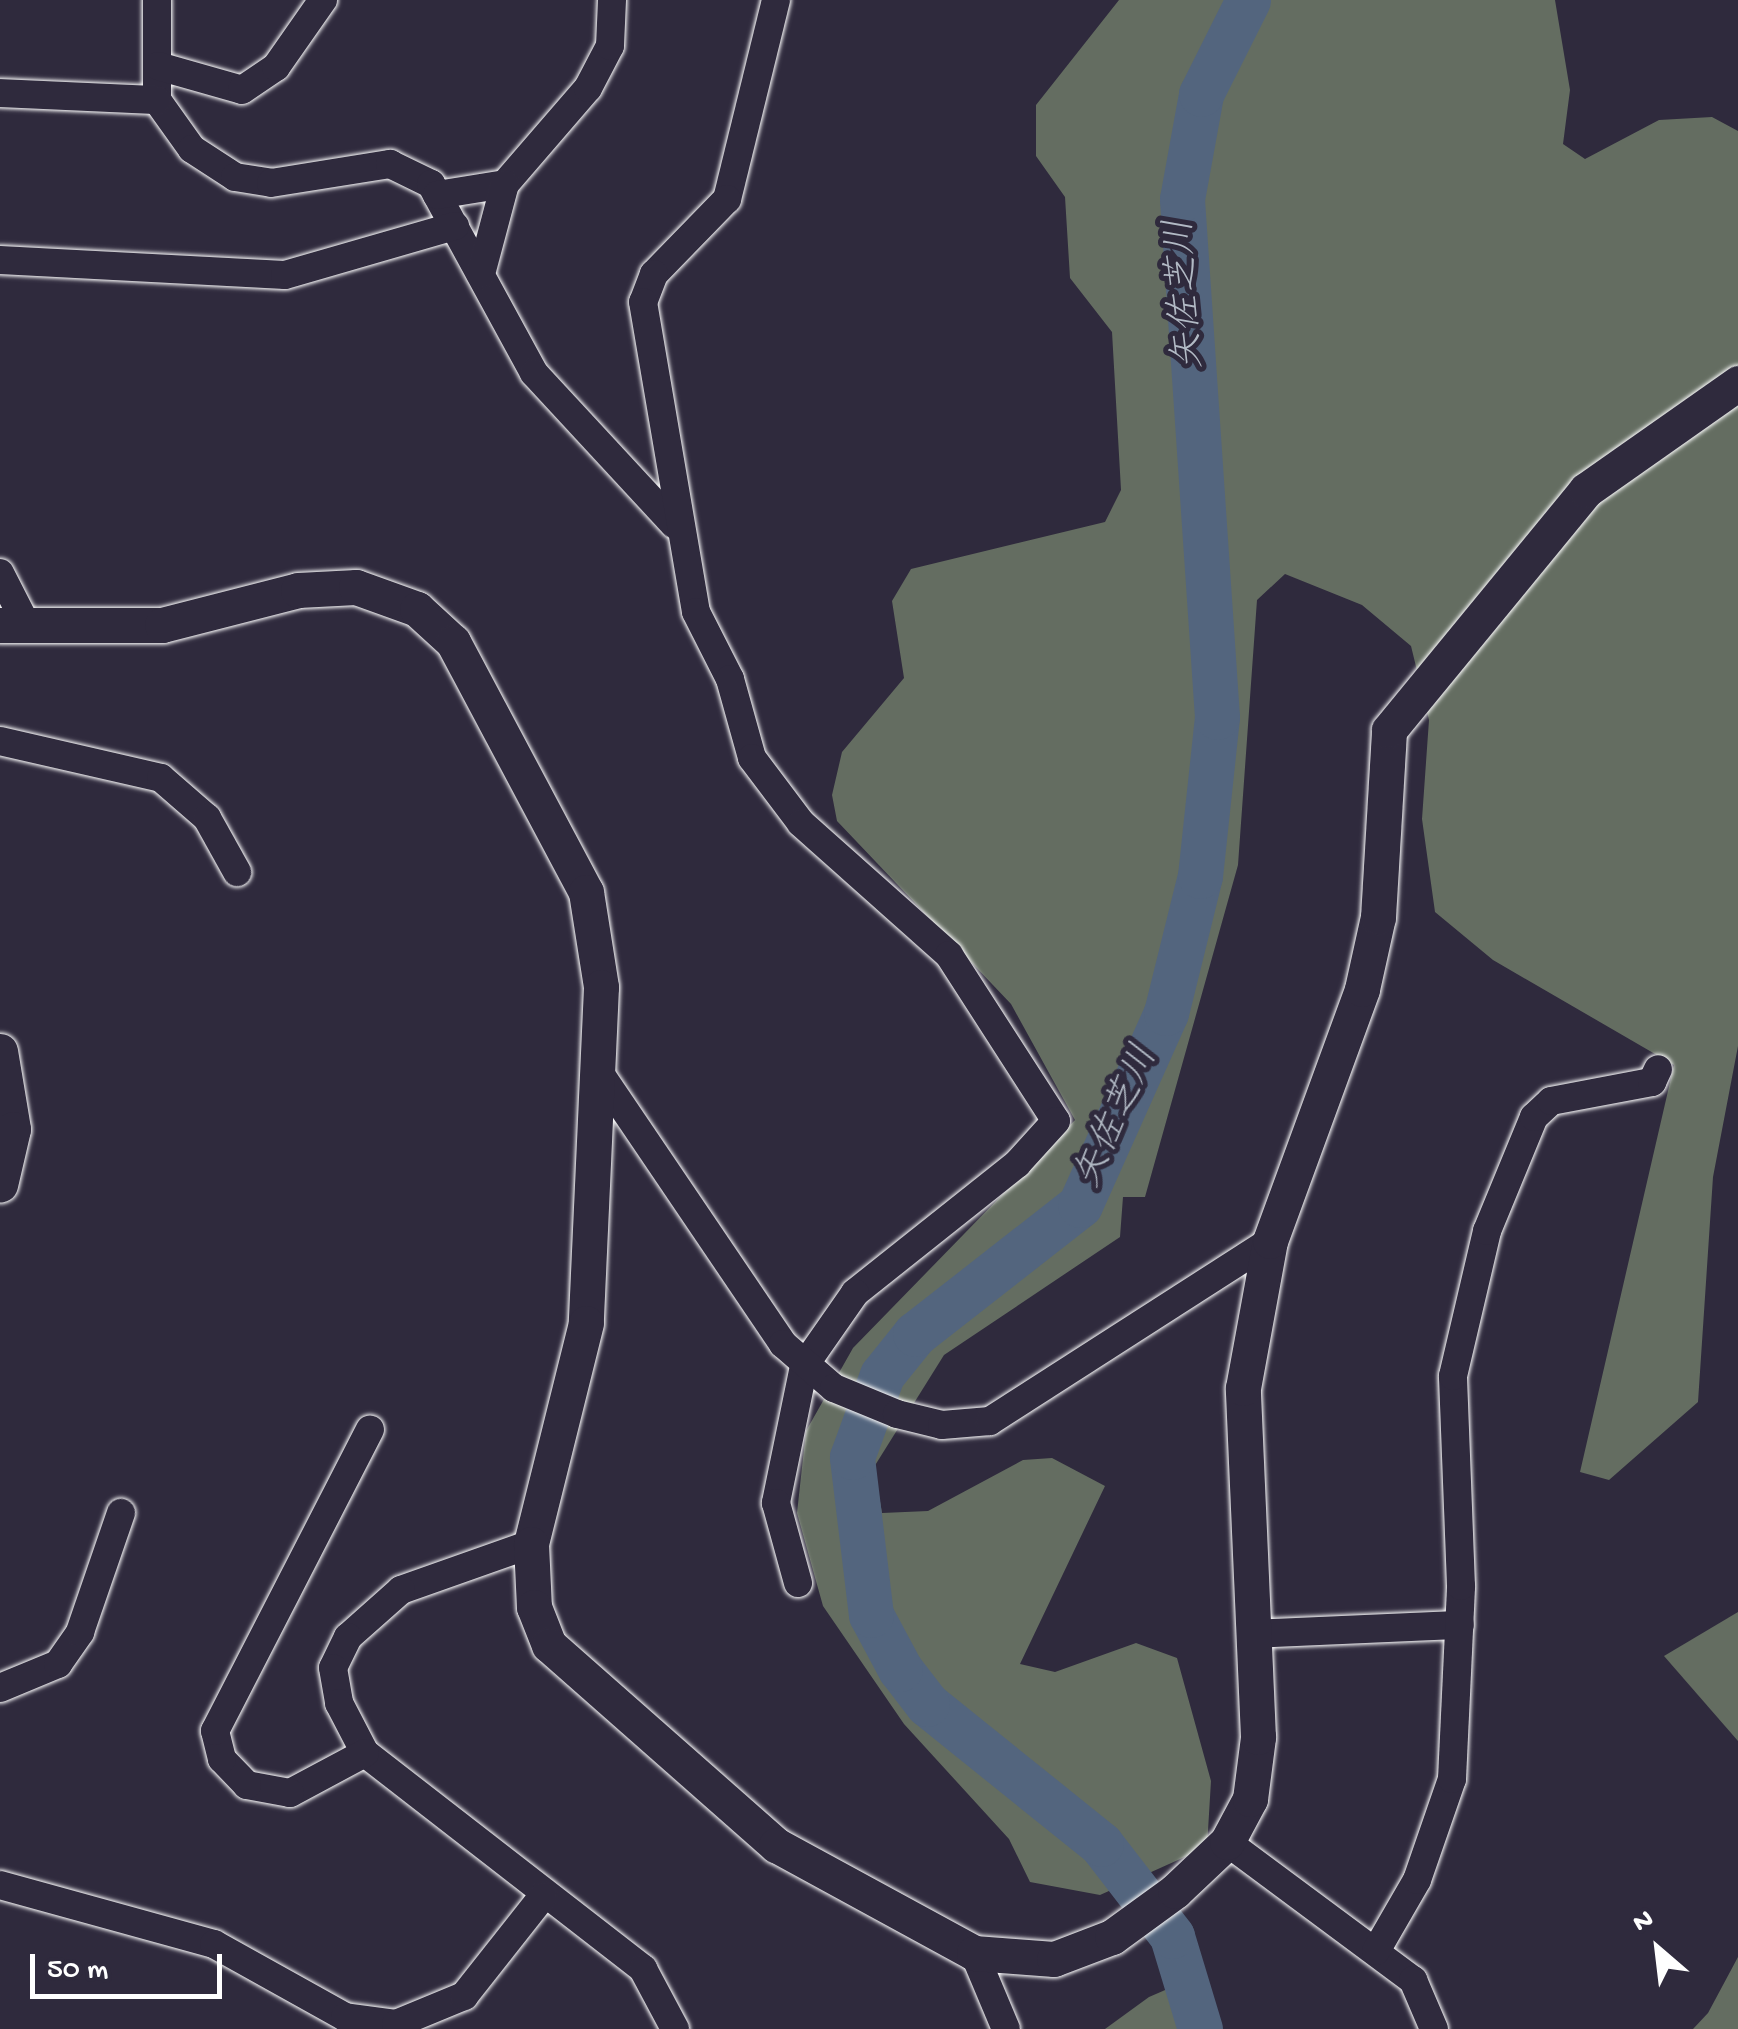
<!DOCTYPE html>
<html>
<head>
<meta charset="utf-8">
<style>
	body { margin:0 }
	#map { position:relative; width:1738px; height:2029px; overflow:hidden; background:#2f2a3d; font-family:"Gochi Hand","Klee One",sans-serif }
	div>[style] { position:absolute }
	.green>* { inset:0; background:#646d61 }
	.river>* { height:45px; margin:-22.5px; padding:0 22.5px; transform-origin:22.5px; border-radius:22.5px; background:#53657e }
	.roads { filter:drop-shadow(0 0 2px #fff) drop-shadow(0 0 2px #fff) }
	.minor>* { height:28px; margin:-14px; padding:0 14px; transform-origin:14px; border-radius:14px; background:#2f2a3d }
	.tertiary>* { height:35px; margin:-17.5px; padding:0 17.5px; transform-origin:17.5px; border-radius:17.5px; background:#2f2a3d }
	span { translate:-50% -50%; white-space:nowrap; text-align:center; line-height:1.15; -webkit-text-stroke:10px #2f2a3d; paint-order:stroke }
	.water-label { font-size:38px; color:#b2bac5; font-style:italic }
	.north { position:absolute; left:1608px; top:1899px; width:100px; height:100px; -webkit-text-stroke:8px #2f2a3d; paint-order:stroke; rotate:332deg; font-size:28px; font-weight:700; line-height:40px; text-align:center; color:#fff }
	.north::after { content:''; display:block; margin:auto; width:35px; height:45px; background:#fff; clip-path:polygon(50% 0,100% 100%,50% 72%,0 100%) }
	.scale { position:absolute; left:30px; top:1954px; width:192px; height:45px; box-sizing:border-box; border:5px solid #fff; border-top:0; padding-left:12px; font-size:30px; line-height:35px; white-space:nowrap; color:#fff; -webkit-text-stroke:8px #2f2a3d; paint-order:stroke }
</style>
</head>
<body>
<div id="map">
	<div class="green">
		<div style="clip-path:polygon(1119px 0,1555px 0,1570px 90px,1563px 144px,1585px 159px,1659px 120px,1712px 117px,1738px 131px,1738px 1046px,1713px 1177px,1698px 1402px,1609px 1480px,1580px 1472px,1674px 1065px,1493px 960px,1435px 912px,1422px 819px,1429px 720px,1411px 646px,1362px 605px,1285px 574px,1257px 600px,1238px 865px,1145px 1197px,1123px 1197px,1120px 1237px,944px 1355px,874px 1467px,882px 1513px,928px 1511px,1023px 1460px,1052px 1458px,1105px 1486px,1020px 1664px,1055px 1672px,1136px 1643px,1177px 1658px,1211px 1781px,1207px 1847px,1100px 1895px,1030px 1882px,1009px 1839px,904px 1724px,823px 1606px,797px 1513px,806px 1431px,853px 1348px,1075px 1120px,1011px 1004px,837px 821px,832px 795px,842px 752px,904px 678px,892px 601px,911px 569px,1105px 522px,1121px 490px,1112px 332px,1070px 278px,1065px 197px,1036px 156px,1036px 105px)"></div>
		<div style="clip-path:polygon(1738px 1612px,1738px 1741px,1664px 1656px)"></div>
		<div style="clip-path:polygon(1738px 1957px,1738px 2029px,1693px 2029px,1708px 2013px)"></div>
		<div style="clip-path:polygon(1179px 1984px,1211px 2029px,1105px 2029px,1149px 1997px)"></div>
	</div>
	<div class="river">
		<div style="left:1200px;top:2029px;width:97px;rotate:-106.8deg"></div>
		<div style="left:1172px;top:1936px;width:116px;rotate:-127.7deg"></div>
		<div style="left:1101px;top:1844px;width:223px;rotate:-141.2deg"></div>
		<div style="left:927px;top:1704px;width:44px;rotate:-127.6deg"></div>
		<div style="left:900px;top:1669px;width:61px;rotate:-118.2deg"></div>
		<div style="left:871px;top:1615px;width:159px;rotate:-96.9deg"></div>
		<div style="left:852px;top:1457px;width:87px;rotate:-69.9deg"></div>
		<div style="left:882px;top:1375px;width:53px;rotate:-51.2deg"></div>
		<div style="left:915px;top:1334px;width:209px;rotate:-38deg"></div>
		<div style="left:1080px;top:1205px;width:210px;rotate:-65.9deg"></div>
		<div style="left:1166px;top:1013px;width:141px;rotate:-76.1deg"></div>
		<div style="left:1200px;top:876px;width:160px;rotate:-83.9deg"></div>
		<div style="left:1217px;top:717px;width:519px;rotate:-93.87deg"></div>
		<div style="left:1182px;top:199px;width:107px;rotate:-79.7deg"></div>
		<div style="left:1201px;top:94px;width:105px;rotate:-63.4deg"></div>
	</div>
	<div class="roads">
		<div class="minor">
			<div style="left:157px;top:0;width:100px;rotate:90deg"></div>
			<div style="left:157px;top:100px;width:60px;rotate:54.5deg"></div>
			<div style="left:192px;top:149px;width:51px;rotate:33.1deg"></div>
			<div style="left:235px;top:177px;width:36px;rotate:9deg"></div>
			<div style="left:271px;top:183px;width:121px;rotate:-9.1deg"></div>
			<div style="left:390px;top:164px;width:46px;rotate:26deg"></div>
			<div style="left:431px;top:184px;width:215px;rotate:61.4deg"></div>
			<div style="left:534px;top:373px;width:206px;rotate:47.2deg"></div>
			<div style="left:776px;top:0;width:205px;rotate:103.8deg"></div>
			<div style="left:727px;top:199px;width:105px;rotate:134.2deg"></div>
			<div style="left:654px;top:274px;width:30px;rotate:111deg"></div>
			<div style="left:643px;top:302px;width:314px;rotate:80.3deg"></div>
			<div style="left:696px;top:612px;width:75px;rotate:63.1deg"></div>
			<div style="left:730px;top:679px;width:82px;rotate:74.4deg"></div>
			<div style="left:752px;top:758px;width:81px;rotate:53deg"></div>
			<div style="left:801px;top:823px;width:198px;rotate:41.7deg"></div>
			<div style="left:949px;top:955px;width:197px;rotate:57.2deg"></div>
			<div style="left:1056px;top:1121px;width:58px;rotate:132.2deg"></div>
			<div style="left:1017px;top:1164px;width:207px;rotate:141.5deg"></div>
			<div style="left:855px;top:1293px;width:89px;rotate:124.9deg"></div>
			<div style="left:804px;top:1366px;width:140px;rotate:101.6deg"></div>
			<div style="left:776px;top:1503px;width:83px;rotate:74.6deg"></div>
			<div style="left:158px;top:66px;width:87px;rotate:15.9deg"></div>
			<div style="left:242px;top:90px;width:41px;rotate:-34.1deg"></div>
			<div style="left:276px;top:67px;width:82px;rotate:-55deg"></div>
			<div style="left:0;top:93px;width:157px;rotate:2.6deg"></div>
			<div style="left:437px;top:195px;width:69px;rotate:-9.2deg"></div>
			<div style="left:505px;top:184px;width:127px;rotate:-49.2deg"></div>
			<div style="left:588px;top:88px;width:47px;rotate:-62.4deg"></div>
			<div style="left:610px;top:46px;width:46px;rotate:-87.5deg"></div>
			<div style="left:0;top:260px;width:285px;rotate:3deg"></div>
			<div style="left:285px;top:275px;width:177px;rotate:-16.1deg"></div>
			<div style="left:481px;top:274px;width:93px;rotate:-75.1deg"></div>
			<div style="left:0;top:573px;width:59px;rotate:63deg"></div>
			<div style="left:0;top:741px;width:165px;rotate:12.9deg"></div>
			<div style="left:161px;top:778px;width:61px;rotate:41deg"></div>
			<div style="left:207px;top:818px;width:62px;rotate:60.9deg"></div>
			<div style="left:603px;top:1078px;width:321px;rotate:55.9deg"></div>
			<div style="left:783px;top:1344px;width:67px;rotate:40.8deg"></div>
			<div style="left:834px;top:1388px;width:68px;rotate:22.4deg"></div>
			<div style="left:897px;top:1414px;width:46px;rotate:13.7deg"></div>
			<div style="left:942px;top:1425px;width:48px;rotate:-4.8deg"></div>
			<div style="left:990px;top:1421px;width:333px;rotate:-32.7deg"></div>
			<div style="left:531px;top:1544px;width:138px;rotate:160.5deg"></div>
			<div style="left:401px;top:1590px;width:71px;rotate:138.4deg"></div>
			<div style="left:348px;top:1637px;width:34px;rotate:116deg"></div>
			<div style="left:333px;top:1668px;width:36px;rotate:80deg"></div>
			<div style="left:339px;top:1703px;width:56px;rotate:62.5deg"></div>
			<div style="left:365px;top:1753px;width:352px;rotate:37.8deg"></div>
			<div style="left:643px;top:1969px;width:68px;rotate:61.9deg"></div>
			<div style="left:1253px;top:1634px;width:207px;rotate:-2.5deg"></div>
			<div style="left:0;top:1688px;width:63px;rotate:-22.5deg"></div>
			<div style="left:58px;top:1664px;width:39px;rotate:-55deg"></div>
			<div style="left:80px;top:1632px;width:126px;rotate:-71deg"></div>
			<div style="left:365px;top:1753px;width:85px;rotate:151.9deg"></div>
			<div style="left:290px;top:1793px;width:44px;rotate:-169.5deg"></div>
			<div style="left:247px;top:1785px;width:36px;rotate:-134deg"></div>
			<div style="left:222px;top:1759px;width:29px;rotate:-104deg"></div>
			<div style="left:215px;top:1731px;width:339px;rotate:-62.8deg"></div>
			<div style="left:1227px;top:1842px;width:232px;rotate:36.6deg"></div>
			<div style="left:1413px;top:1980px;width:53px;rotate:66.8deg"></div>
			<div style="left:0;top:1885px;width:222px;rotate:15.4deg"></div>
			<div style="left:214px;top:1944px;width:150px;rotate:29.1deg"></div>
			<div style="left:345px;top:2017px;width:51px;rotate:7.8deg"></div>
			<div style="left:396px;top:2024px;width:74px;rotate:-22.4deg"></div>
			<div style="left:464px;top:1996px;width:127px;rotate:-51.7deg"></div>
			<div style="left:1376px;top:1951px;width:82px;rotate:-60deg"></div>
			<div style="left:1417px;top:1880px;width:107px;rotate:-70.9deg"></div>
			<div style="left:1452px;top:1779px;width:193px;rotate:-87.3deg"></div>
			<div style="left:1461px;top:1586px;width:210px;rotate:-92.2deg"></div>
			<div style="left:1453px;top:1376px;width:149px;rotate:-76.8deg"></div>
			<div style="left:1487px;top:1231px;width:123px;rotate:-67.6deg"></div>
			<div style="left:1534px;top:1117px;width:23px;rotate:-43deg"></div>
			<div style="left:1551px;top:1101px;width:103px;rotate:-10.7deg"></div>
			<div style="left:1652px;top:1082px;width:14px;rotate:-65deg"></div>
			<div style="left:974px;top:1953px;width:82px;rotate:67.2deg"></div>
		</div>
		<div class="tertiary">
			<div style="left:0;top:625px;width:162px"></div>
			<div style="left:162px;top:625px;width:140px;rotate:-14.4deg"></div>
			<div style="left:298px;top:590px;width:58px;rotate:-3deg"></div>
			<div style="left:356px;top:587px;width:65px;rotate:19.8deg"></div>
			<div style="left:417px;top:609px;width:49px;rotate:42.5deg"></div>
			<div style="left:453px;top:642px;width:283px;rotate:62deg"></div>
			<div style="left:586px;top:892px;width:96px;rotate:81deg"></div>
			<div style="left:601px;top:987px;width:336px;rotate:92.6deg"></div>
			<div style="left:586px;top:1323px;width:228px;rotate:104deg"></div>
			<div style="left:531px;top:1544px;width:63px;rotate:87.3deg"></div>
			<div style="left:534px;top:1607px;width:41px;rotate:68.5deg"></div>
			<div style="left:549px;top:1645px;width:303px;rotate:41.4deg"></div>
			<div style="left:776px;top:1845px;width:226px;rotate:28.6deg"></div>
			<div style="left:974px;top:1953px;width:80px;rotate:4.3deg"></div>
			<div style="left:1054px;top:1959px;width:62px;rotate:-20.8deg"></div>
			<div style="left:1112px;top:1937px;width:78px;rotate:-36.1deg"></div>
			<div style="left:1175px;top:1891px;width:71px;rotate:-43.3deg"></div>
			<div style="left:1227px;top:1842px;width:49px;rotate:-61.9deg"></div>
			<div style="left:1250px;top:1799px;width:63px;rotate:-82.6deg"></div>
			<div style="left:1258px;top:1737px;width:349px;rotate:-92.5deg"></div>
			<div style="left:1243px;top:1388px;width:149px;rotate:-79.6deg"></div>
			<div style="left:1270px;top:1241px;width:268px;rotate:-69.9deg"></div>
			<div style="left:1362px;top:989px;width:74px;rotate:-77.5deg"></div>
			<div style="left:1378px;top:917px;width:187px;rotate:-86.6deg"></div>
			<div style="left:1389px;top:730px;width:310px;rotate:-50.6deg"></div>
			<div style="left:1586px;top:490px;width:186px;rotate:-35.1deg"></div>
			<div style="left:0;top:1051px;width:79px;rotate:80.5deg"></div>
			<div style="left:13px;top:1129px;width:57px;rotate:103.1deg"></div>
		</div>
	</div>
	<div class="water-label">
		<span style="left:1188px;top:294px;rotate:-94deg">矢佐芝川</span>
		<span style="left:1119px;top:1118px;rotate:-66deg">矢佐芝川</span>
	</div>
	<div class="north">N</div>
	<div class="scale">50 m</div>
</div>
</body>
</html>
